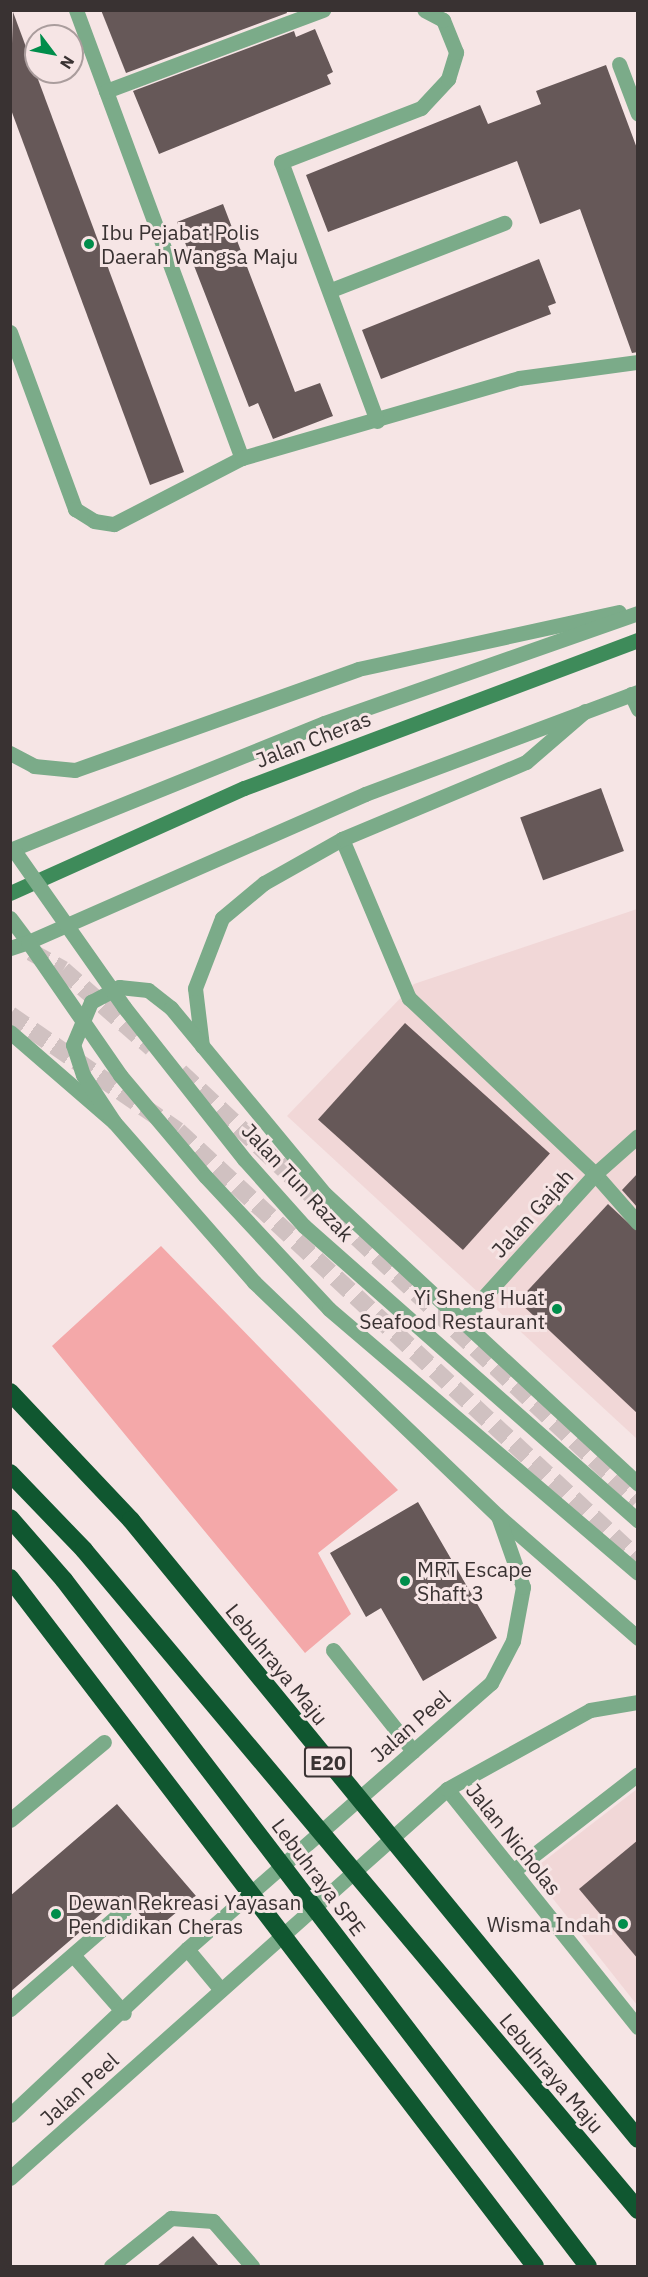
<!DOCTYPE html>
<html>
<head>
<meta charset="utf-8">
<style>
	body { margin:0 }
	#map { position:relative; width:648px; height:2277px; overflow:hidden; background:#f6e5e5; font-family:"IBM Plex Sans",sans-serif }
	div>[style] { position:absolute }
	.built>* { inset:0; background:#f1d7d7 }
	.green>* { inset:0; background:#f4a8a9 }
	.building>* { inset:0; background:#665858; transform-origin:0 0 }
	.motorway-tunnel>* { height:18px; margin-top:-9px; transform-origin:0; background:repeating-linear-gradient(90deg,#d0c1c1 0 18px,transparent 0 27px) }
	.service>* { height:15px; margin:-7.5px; padding:0 7.5px; transform-origin:7.5px; border-radius:7.5px; background:#7bab89 }
	.minor>* { height:15px; margin:-7.5px; padding:0 7.5px; transform-origin:7.5px; border-radius:7.5px; background:#7bab89 }
	.tertiary>* { height:15px; margin:-7.5px; padding:0 7.5px; transform-origin:7.5px; border-radius:7.5px; background:#7bab89 }
	.secondary>* { height:15px; margin:-7.5px; padding:0 7.5px; transform-origin:7.5px; border-radius:7.5px; background:#3e8b5a }
	.tertiary-bridge>* { height:15px; margin:-7.5px; padding:0 7.5px; transform-origin:7.5px; border-radius:7.5px; background:#7bab89 }
	.motorway-bridge>* { height:18px; margin:-9px; padding:0 9px; transform-origin:9px; border-radius:9px; background:#105730 }
	.dots>* { width:16px; height:16px; translate:-50% -50%; box-sizing:border-box; border:3px solid #f6e5e5; border-radius:50% }
	span { translate:-50% -50%; white-space:nowrap; text-align:center; line-height:1.15; -webkit-text-stroke:6px #f6e5e5; paint-order:stroke }
	.shield-label span { padding:2px 4px; background:#f6e5e5; border:2px solid; border-radius:4px; -webkit-text-stroke-width:0 }
	.shield-label { font-size:20px; color:#393232; font-weight:700 }
	.poi-label { font-size:21px; color:#393232 }
	.left { translate:0 -50%; text-align:left }
	.right { translate:-100% -50%; text-align:right }
	.street-label { font-size:21px; color:#393232 }
	.frame { position:absolute; inset:0; border:12px solid #393232; pointer-events:none }
	.north { position:absolute; left:24px; top:24px; width:60px; height:60px; box-sizing:border-box; background:#f6e5e5; border:2px solid #aa9d9d; border-radius:50%; rotate:122deg; font-size:16px; font-weight:700; line-height:24px; text-align:center; color:#393232 }
	.north::after { content:''; display:block; margin:auto; width:21px; height:27px; background:#008d4b; clip-path:polygon(50% 0,100% 100%,50% 72%,0 100%) }
</style>
</head>
<body>
<div id="map">
	<div class="built">
		<div style="clip-path:polygon(637px 909px,637px 1439px,287px 1116px,414px 984px)"></div>
		<div style="clip-path:polygon(637px 1789px,637px 2005px,531px 1871px)"></div>
	</div>
	<div class="green">
		<div style="clip-path:polygon(161px 1246px,398px 1490px,318px 1553px,351px 1614px,305px 1653px,52px 1346px)"></div>
	</div>
	<div class="building">
		<div style="clip-path:polygon(101px 10px,286px 10px,287px 13px,126px 73px)"></div>
		<div style="clip-path:polygon(13px 12px,184px 472px,150px 485px,10px 107px)"></div>
		<div style="clip-path:polygon(315px 29px,333px 72px,327px 75px,331px 84px,159px 154px,133px 91px,294px 31px,296px 37px)"></div>
		<div style="clip-path:polygon(606px 65px,638px 151px,638px 352px,632px 353px,580px 209px,540px 224px,517px 161px,328px 232px,306px 175px,480px 105px,488px 124px,541px 104px,536px 91px)"></div>
		<div style="clip-path:polygon(223px 204px,295px 392px,320px 383px,333px 416px,273px 439px,258px 403px,249px 407px,177px 222px)"></div>
		<div style="clip-path:polygon(539px 259px,556px 303px,548px 306px,551px 314px,381px 379px,362px 330px)"></div>
		<div style="left:601px;top:788px;width:67px;height:86px;rotate:70deg"></div>
		<div style="left:405px;top:1023px;width:195px;height:130px;rotate:42deg"></div>
		<div style="clip-path:polygon(638px 1173px,638px 1208px,622px 1190px)"></div>
		<div style="clip-path:polygon(608px 1204px,638px 1232px,638px 1414px,518px 1301px)"></div>
		<div style="clip-path:polygon(418px 1502px,497px 1638px,423px 1681px,381px 1608px,366px 1617px,330px 1553px)"></div>
		<div style="clip-path:polygon(117px 1804px,196px 1896px,154px 1931px,123px 1895px,10px 1992px,10px 1896px)"></div>
		<div style="clip-path:polygon(638px 1840px,638px 1959px,579px 1889px)"></div>
		<div style="clip-path:polygon(193px 2236px,219px 2266px,157px 2266px)"></div>
	</div>
	<div class="motorway-tunnel">
		<div style="left:31px;top:952px;width:37px;rotate:29deg"></div>
		<div style="left:63px;top:970px;width:118px;rotate:41.2deg"></div>
		<div style="left:10px;top:1015px;width:204px;rotate:34.6deg"></div>
		<div style="left:178px;top:1131px;width:628px;rotate:42.94deg"></div>
		<div style="left:180px;top:1072px;width:627px;rotate:43.06deg"></div>
	</div>
	<div class="service">
		<div style="left:76px;top:10px;width:478px;rotate:69.7deg"></div>
		<div style="left:619px;top:64px;width:53px;rotate:69.2deg"></div>
		<div style="left:106px;top:91px;width:232px;rotate:-20.5deg"></div>
		<div style="left:331px;top:290px;width:186px;rotate:-21.2deg"></div>
		<div style="left:10px;top:332px;width:189px;rotate:69.8deg"></div>
		<div style="left:75px;top:509px;width:22px;rotate:32deg"></div>
		<div style="left:94px;top:521px;width:20px;rotate:9deg"></div>
		<div style="left:114px;top:524px;width:144px;rotate:-27.3deg"></div>
		<div style="left:242px;top:458px;width:288px;rotate:-16.1deg"></div>
		<div style="left:519px;top:378px;width:120px;rotate:-7.7deg"></div>
		<div style="left:377px;top:421px;width:276px;rotate:-110.3deg"></div>
		<div style="left:281px;top:162px;width:150px;rotate:-21.1deg"></div>
		<div style="left:421px;top:108px;width:40px;rotate:-47deg"></div>
		<div style="left:448px;top:79px;width:28px;rotate:-73deg"></div>
		<div style="left:456px;top:52px;width:35px;rotate:-112deg"></div>
		<div style="left:443px;top:20px;width:21px;rotate:-152deg"></div>
		<div style="left:342px;top:839px;width:173px;rotate:67.2deg"></div>
		<div style="left:409px;top:998px;width:256px;rotate:43.4deg"></div>
		<div style="left:595px;top:1174px;width:65px;rotate:48.7deg"></div>
		<div style="left:333px;top:1650px;width:129px;rotate:51.6deg"></div>
		<div style="left:10px;top:1820px;width:122px;rotate:-39.7deg"></div>
		<div style="left:513px;top:1871px;width:158px;rotate:-37.8deg"></div>
		<div style="left:73px;top:1955px;width:77px;rotate:48.7deg"></div>
		<div style="left:10px;top:2009px;width:151px;rotate:-41deg"></div>
		<div style="left:111px;top:2266px;width:77px;rotate:-38.7deg"></div>
		<div style="left:171px;top:2218px;width:42px;rotate:4.1deg"></div>
		<div style="left:213px;top:2221px;width:60px;rotate:49.1deg"></div>
	</div>
	<div class="minor">
		<div style="left:631px;top:694px;width:17px;rotate:65deg"></div>
		<div style="left:461px;top:1322px;width:200px;rotate:-47.8deg"></div>
		<div style="left:595px;top:1174px;width:57px;rotate:-41.5deg"></div>
		<div style="left:447px;top:1789px;width:305px;rotate:51.3deg"></div>
	</div>
	<div class="tertiary">
		<div style="left:10px;top:753px;width:27px;rotate:28deg"></div>
		<div style="left:34px;top:766px;width:41px;rotate:5.6deg"></div>
		<div style="left:75px;top:770px;width:300px;rotate:-19.6deg"></div>
		<div style="left:358px;top:669px;width:267px;rotate:-12.3deg"></div>
		<div style="left:10px;top:850px;width:339px;rotate:-22deg"></div>
		<div style="left:324px;top:723px;width:333px;rotate:-19.3deg"></div>
		<div style="left:10px;top:918px;width:30px;rotate:53deg"></div>
		<div style="left:28px;top:942px;width:368px;rotate:-23.7deg"></div>
		<div style="left:365px;top:794px;width:291px;rotate:-20.5deg"></div>
		<div style="left:10px;top:1032px;width:138px;rotate:40.9deg"></div>
		<div style="left:114px;top:1122px;width:213px;rotate:48.8deg"></div>
		<div style="left:254px;top:1282px;width:337px;rotate:43.8deg"></div>
		<div style="left:497px;top:1515px;width:187px;rotate:41.1deg"></div>
		<div style="left:202px;top:1046px;width:58px;rotate:-96.9deg"></div>
		<div style="left:195px;top:988px;width:75px;rotate:-68.9deg"></div>
		<div style="left:222px;top:918px;width:55px;rotate:-39.8deg"></div>
		<div style="left:264px;top:883px;width:90px;rotate:-29.4deg"></div>
		<div style="left:342px;top:839px;width:199px;rotate:-22.7deg"></div>
		<div style="left:526px;top:762px;width:78px;rotate:-40.8deg"></div>
		<div style="left:114px;top:1122px;width:56px;rotate:-123.4deg"></div>
		<div style="left:83px;top:1075px;width:32px;rotate:-108deg"></div>
		<div style="left:73px;top:1045px;width:47px;rotate:-67.3deg"></div>
		<div style="left:91px;top:1002px;width:32px;rotate:-28deg"></div>
		<div style="left:119px;top:987px;width:29px;rotate:6deg"></div>
		<div style="left:148px;top:990px;width:29px;rotate:38deg"></div>
		<div style="left:171px;top:1008px;width:241px;rotate:50.4deg"></div>
		<div style="left:325px;top:1194px;width:427px;rotate:42.8deg"></div>
		<div style="left:187px;top:1949px;width:53px;rotate:50.3deg"></div>
		<div style="left:10px;top:2115px;width:243px;rotate:-43.2deg"></div>
		<div style="left:187px;top:1949px;width:404px;rotate:-41.2deg"></div>
		<div style="left:491px;top:1683px;width:47px;rotate:-62.4deg"></div>
		<div style="left:513px;top:1641px;width:55px;rotate:-79.5deg"></div>
		<div style="left:523px;top:1587px;width:75px;rotate:-109.4deg"></div>
		<div style="left:10px;top:2178px;width:585px;rotate:-41.67deg"></div>
		<div style="left:447px;top:1789px;width:163px;rotate:-28.9deg"></div>
		<div style="left:590px;top:1710px;width:49px;rotate:-9.5deg"></div>
	</div>
	<div class="secondary">
		<div style="left:10px;top:893px;width:256px;rotate:-24.2deg"></div>
		<div style="left:244px;top:788px;width:421px;rotate:-20.6deg"></div>
	</div>
	<div class="tertiary-bridge">
		<div style="left:13px;top:849px;width:193px;rotate:54.9deg"></div>
		<div style="left:124px;top:1007px;width:194px;rotate:51.7deg"></div>
		<div style="left:244px;top:1159px;width:90px;rotate:48.2deg"></div>
		<div style="left:304px;top:1226px;width:445px;rotate:41.4deg"></div>
		<div style="left:10px;top:948px;width:19px;rotate:-18deg"></div>
		<div style="left:28px;top:942px;width:162px;rotate:55.3deg"></div>
		<div style="left:120px;top:1075px;width:133px;rotate:49.9deg"></div>
		<div style="left:206px;top:1177px;width:180px;rotate:47deg"></div>
		<div style="left:329px;top:1309px;width:406px;rotate:40.5deg"></div>
	</div>
	<div class="motorway-bridge">
		<div style="left:10px;top:1392px;width:176px;rotate:46.6deg"></div>
		<div style="left:131px;top:1520px;width:800px;rotate:50.68deg"></div>
		<div style="left:10px;top:1473px;width:107px;rotate:46.1deg"></div>
		<div style="left:84px;top:1550px;width:862px;rotate:49.99deg"></div>
		<div style="left:10px;top:1518px;width:82px;rotate:48.9deg"></div>
		<div style="left:64px;top:1580px;width:863px;rotate:52.63deg"></div>
		<div style="left:10px;top:1578px;width:865px;rotate:52.65deg"></div>
	</div>
	<div class="dots">
		<div style="left:89px;top:244px;background:#008d4b"></div>
		<div style="left:557px;top:1309px;background:#008d4b"></div>
		<div style="left:405px;top:1581px;background:#008d4b"></div>
		<div style="left:56px;top:1914px;background:#008d4b"></div>
		<div style="left:623px;top:1924px;background:#008d4b"></div>
	</div>
	<div class="shield-label">
		<span style="left:328px;top:1762px">E20</span>
	</div>
	<div class="poi-label">
		<span class="left" style="left:101px;top:244px">Ibu Pejabat Polis<br>Daerah Wangsa Maju</span>
		<span class="right" style="left:545px;top:1309px">Yi Sheng Huat<br>Seafood Restaurant</span>
		<span class="left" style="left:417px;top:1581px">MRT Escape<br>Shaft 3</span>
		<span class="left" style="left:68px;top:1914px">Dewan Rekreasi Yayasan<br>Pendidikan Cheras</span>
		<span class="right" style="left:611px;top:1924px">Wisma Indah</span>
	</div>
	<div class="street-label">
		<span style="left:313px;top:739px;rotate:-21deg">Jalan Cheras</span>
		<span style="left:298px;top:1182px;rotate:47deg">Jalan Tun Razak</span>
		<span style="left:532px;top:1213px;rotate:-48deg">Jalan Gajah</span>
		<span style="left:277px;top:1664px;rotate:51deg">Lebuhraya Maju</span>
		<span style="left:410px;top:1726px;rotate:-41deg">Jalan Peel</span>
		<span style="left:514px;top:1839px;rotate:51deg">Jalan Nicholas</span>
		<span style="left:319px;top:1877px;rotate:53deg">Lebuhraya SPE</span>
		<span style="left:552px;top:2073px;rotate:50deg">Lebuhraya Maju</span>
		<span style="left:79px;top:2089px;rotate:-42deg">Jalan Peel</span>
	</div>
	<div class="frame"></div>
	<div class="north">N</div>
</div>
</body>
</html>
